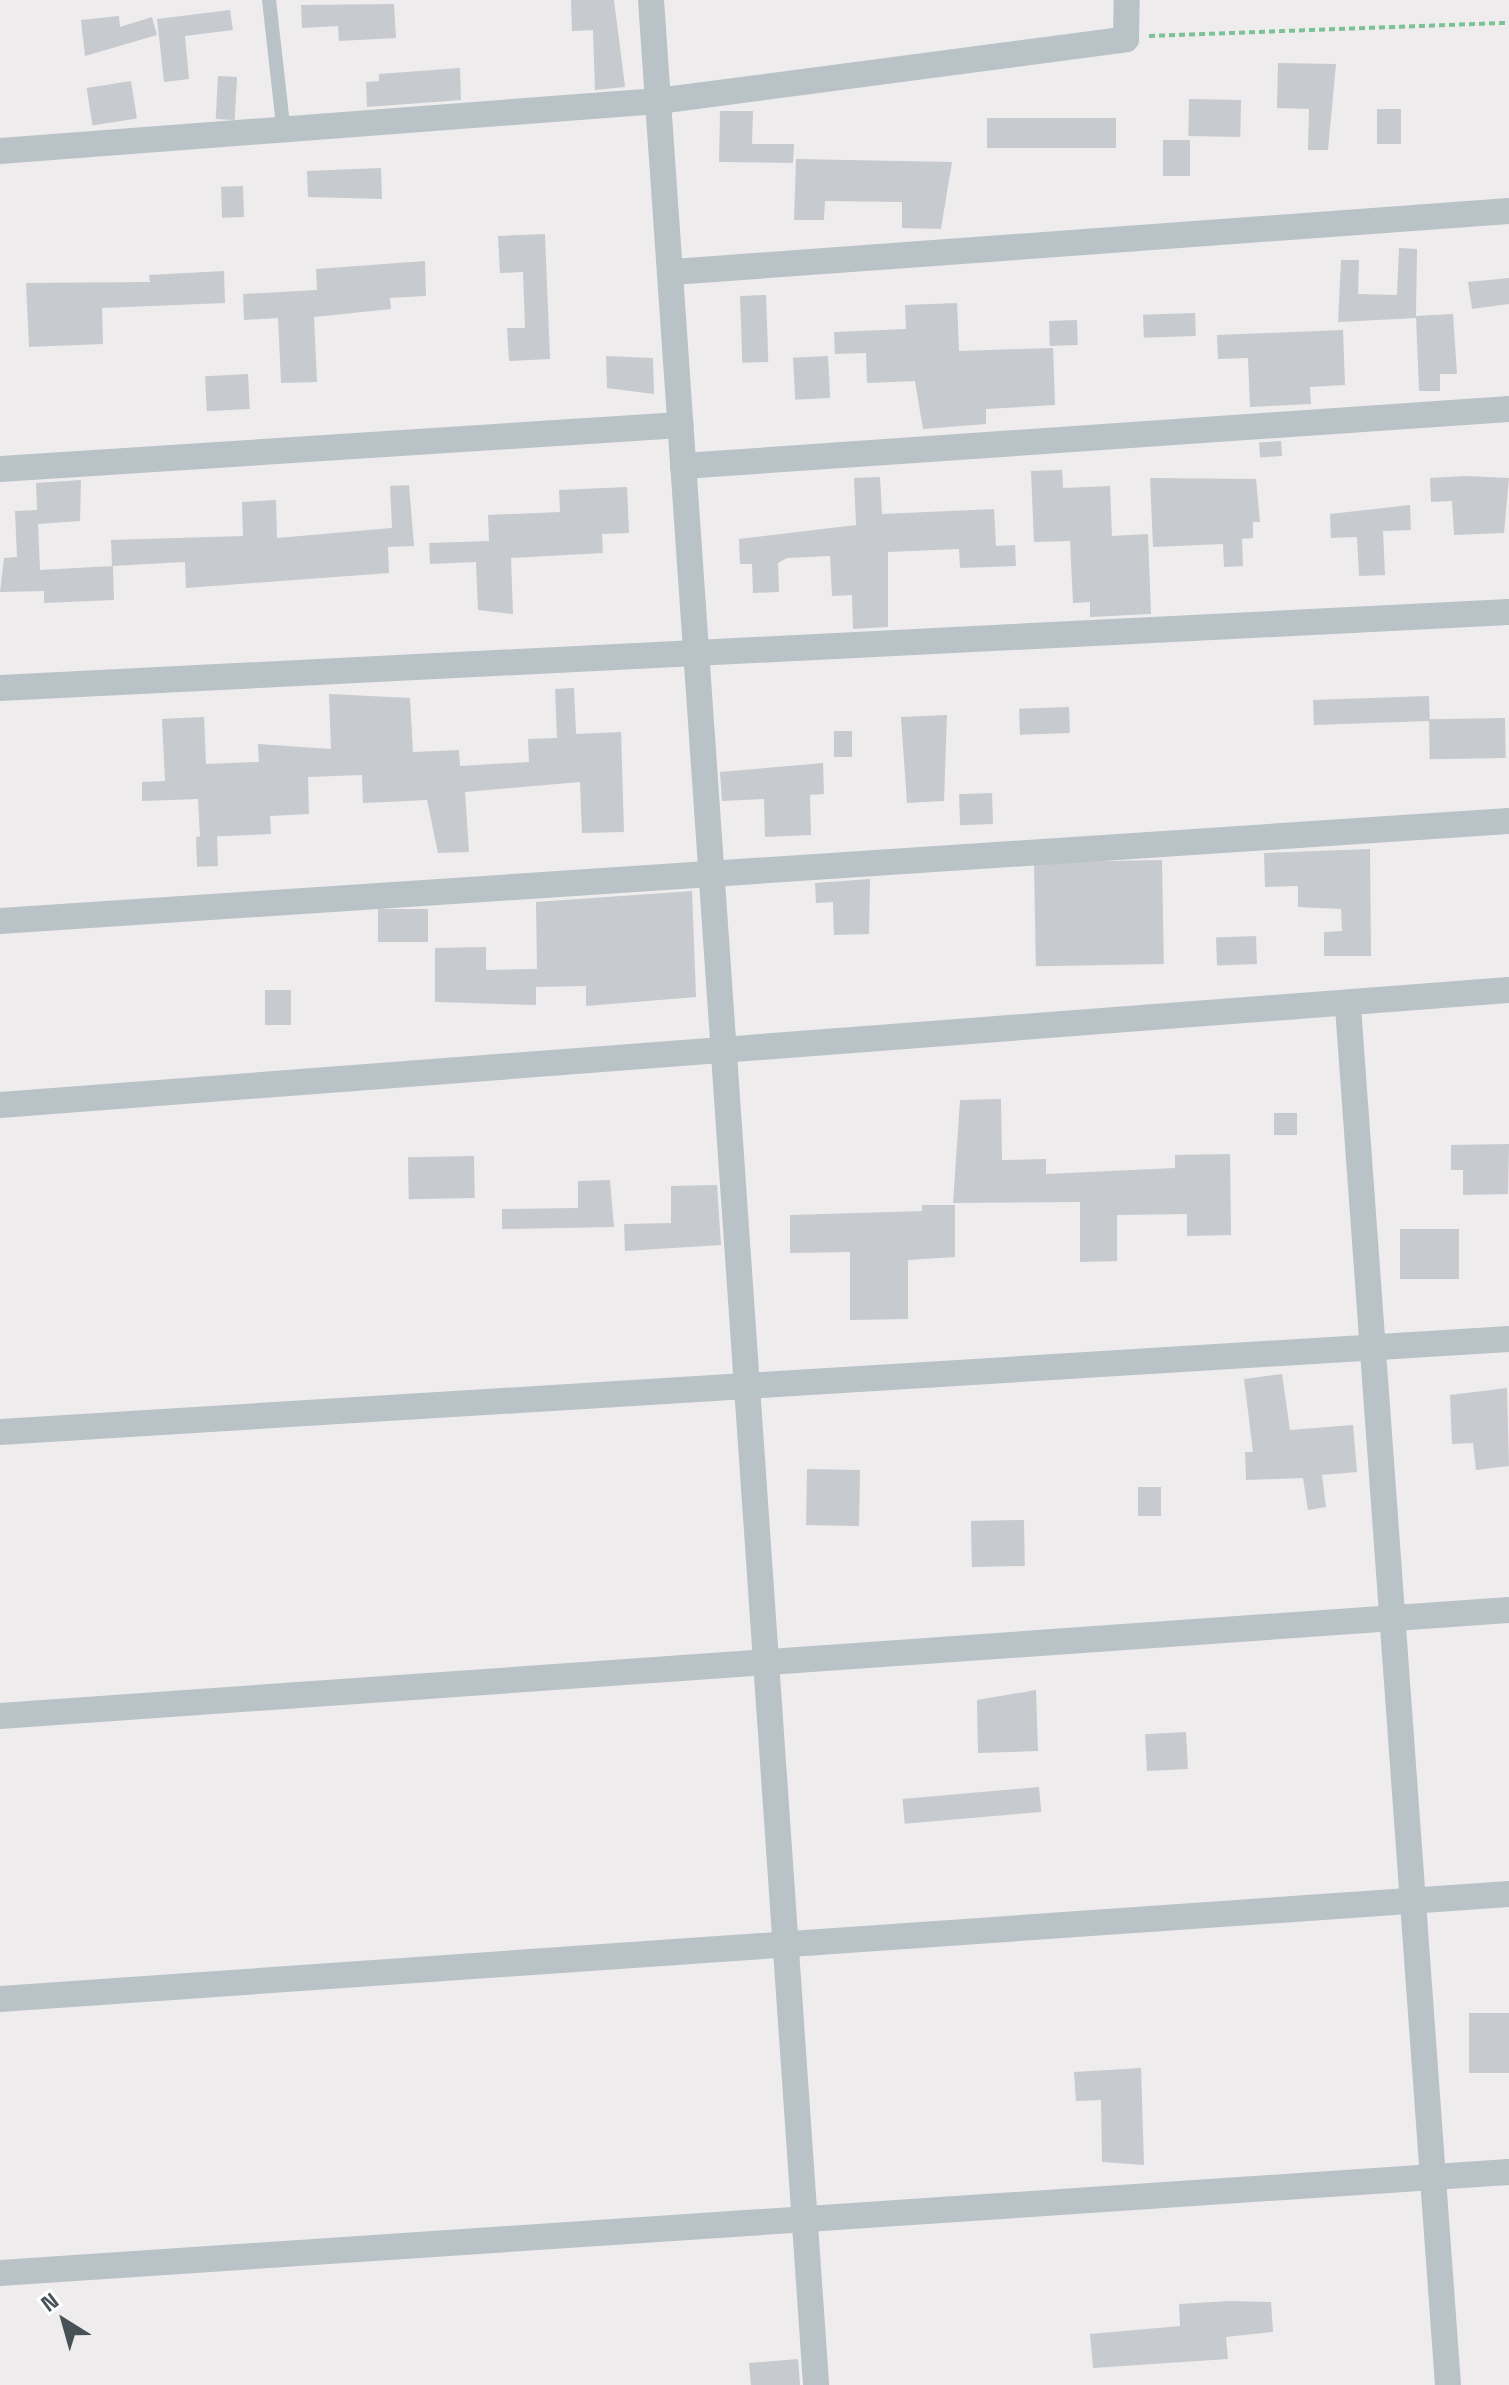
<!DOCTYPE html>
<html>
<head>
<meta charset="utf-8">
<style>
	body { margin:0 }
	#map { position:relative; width:1509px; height:2385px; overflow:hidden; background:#efeced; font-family:"Space Grotesk",sans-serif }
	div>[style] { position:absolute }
	.building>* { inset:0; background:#c7cacf; transform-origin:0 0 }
	.path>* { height:4px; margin-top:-2px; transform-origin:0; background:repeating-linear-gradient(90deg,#7bc296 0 6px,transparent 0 10px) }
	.service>* { height:14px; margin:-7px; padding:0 7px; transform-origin:7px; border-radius:7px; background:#b9c2c7 }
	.minor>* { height:26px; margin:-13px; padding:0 13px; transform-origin:13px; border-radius:13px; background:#b9c2c7 }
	span { translate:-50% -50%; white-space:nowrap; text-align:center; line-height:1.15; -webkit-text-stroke:8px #fff; paint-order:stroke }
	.north { position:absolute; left:24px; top:2281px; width:80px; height:80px; -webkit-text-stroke:6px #fff; paint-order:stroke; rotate:323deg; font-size:22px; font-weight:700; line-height:32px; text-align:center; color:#475257 }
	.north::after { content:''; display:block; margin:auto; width:28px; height:36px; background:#475257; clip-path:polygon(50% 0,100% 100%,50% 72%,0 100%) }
</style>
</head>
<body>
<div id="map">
	<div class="building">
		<div style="clip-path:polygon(571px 0,614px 0,625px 87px,595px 90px,593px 30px,572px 31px)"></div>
		<div style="clip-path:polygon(394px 4px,396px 38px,339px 41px,338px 26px,302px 28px,301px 5px)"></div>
		<div style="clip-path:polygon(230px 10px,233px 30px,185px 36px,189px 79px,164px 82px,157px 19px)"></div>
		<div style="clip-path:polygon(119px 16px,120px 27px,152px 17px,157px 35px,85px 56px,81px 20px)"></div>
		<div style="clip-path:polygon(1278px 63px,1336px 64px,1328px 150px,1308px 150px,1309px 109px,1277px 108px)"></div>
		<div style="clip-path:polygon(460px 68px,461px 100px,367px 107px,366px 82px,379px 81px,379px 74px)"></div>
		<div style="left:218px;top:76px;width:19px;height:43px;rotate:3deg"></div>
		<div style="left:131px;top:81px;width:38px;height:45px;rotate:81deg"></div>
		<div style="left:1189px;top:99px;width:52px;height:37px;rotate:1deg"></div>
		<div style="left:1377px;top:109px;width:24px;height:35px"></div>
		<div style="clip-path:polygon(720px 111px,753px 111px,752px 144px,794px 144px,793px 163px,719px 162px)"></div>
		<div style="left:987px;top:118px;width:129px;height:30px"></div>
		<div style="left:1163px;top:140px;width:27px;height:36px"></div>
		<div style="clip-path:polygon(796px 159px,952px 162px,941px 229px,902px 228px,902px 202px,825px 201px,824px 220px,794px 220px)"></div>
		<div style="clip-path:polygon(381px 168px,382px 199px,308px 197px,307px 171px)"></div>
		<div style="left:243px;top:186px;width:31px;height:22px;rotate:88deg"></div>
		<div style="clip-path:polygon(545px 234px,550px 359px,509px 361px,507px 328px,525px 328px,523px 272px,500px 273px,498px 236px)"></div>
		<div style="clip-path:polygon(1399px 248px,1417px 249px,1416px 318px,1338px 322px,1341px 260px,1359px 260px,1358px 294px,1397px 295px)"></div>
		<div style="clip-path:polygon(425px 261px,426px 296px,390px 298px,391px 309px,314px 317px,317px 382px,281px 383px,278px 318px,244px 320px,243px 294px,317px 290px,316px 269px)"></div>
		<div style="clip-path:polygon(224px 271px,225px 303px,102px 308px,103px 344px,29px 347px,26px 283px,150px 282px,149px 275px)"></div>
		<div style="clip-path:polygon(1509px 278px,1509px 304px,1472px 309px,1468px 282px)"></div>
		<div style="left:766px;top:295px;width:67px;height:26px;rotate:88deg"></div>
		<div style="clip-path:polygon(957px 303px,959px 351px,1053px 348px,1055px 405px,986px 409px,986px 424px,923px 429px,915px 381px,867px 383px,866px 353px,835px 354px,834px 332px,906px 329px,905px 305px)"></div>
		<div style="left:1195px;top:313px;width:23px;height:52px;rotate:88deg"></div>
		<div style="clip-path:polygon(1453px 314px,1457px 374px,1440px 374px,1440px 391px,1419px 391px,1416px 316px)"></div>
		<div style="left:1077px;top:320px;width:25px;height:28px;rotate:88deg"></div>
		<div style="clip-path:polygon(1343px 330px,1345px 385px,1310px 387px,1311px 404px,1250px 407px,1248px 358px,1218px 359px,1217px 335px)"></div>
		<div style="clip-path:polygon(606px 356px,653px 358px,654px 394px,607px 388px)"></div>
		<div style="left:828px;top:356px;width:42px;height:35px;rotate:87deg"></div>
		<div style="left:248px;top:374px;width:35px;height:43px;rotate:87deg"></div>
		<div style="left:1281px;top:441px;width:15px;height:22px;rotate:86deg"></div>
		<div style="clip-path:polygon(1062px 470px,1063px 488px,1110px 486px,1112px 536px,1148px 534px,1151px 614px,1090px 617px,1090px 602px,1073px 603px,1070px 541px,1034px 542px,1031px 471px)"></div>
		<div style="clip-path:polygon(1465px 476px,1509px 478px,1504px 533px,1454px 535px,1452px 501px,1431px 502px,1430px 478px)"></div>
		<div style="clip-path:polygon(880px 477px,882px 514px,994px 509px,996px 546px,1015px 545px,1016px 566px,960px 568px,959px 549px,888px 552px,888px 627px,853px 629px,852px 595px,832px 596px,830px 556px,787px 558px,778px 563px,779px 592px,753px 593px,752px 564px,740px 564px,739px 539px,856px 525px,854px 478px)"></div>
		<div style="clip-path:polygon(1150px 478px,1256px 479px,1260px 522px,1253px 522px,1253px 538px,1242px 539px,1243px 566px,1224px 567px,1223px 544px,1153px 547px)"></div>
		<div style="clip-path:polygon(81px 480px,80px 521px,38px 524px,40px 570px,113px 566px,114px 600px,44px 603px,44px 591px,0 592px,4px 558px,17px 557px,15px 511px,37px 510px,36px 483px)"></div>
		<div style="clip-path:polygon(409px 485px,414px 546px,388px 547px,389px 573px,186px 588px,185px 562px,112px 566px,111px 540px,243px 536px,242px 502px,276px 500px,277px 538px,392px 528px,390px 486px)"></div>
		<div style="clip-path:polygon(627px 487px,629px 533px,602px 534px,603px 553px,511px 558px,513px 614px,478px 610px,476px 562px,430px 564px,429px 543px,489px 541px,488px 515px,560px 512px,559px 490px)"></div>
		<div style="clip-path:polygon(1410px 505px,1411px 530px,1383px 531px,1385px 575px,1359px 576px,1357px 537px,1331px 538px,1330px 514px)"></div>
		<div style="clip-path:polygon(574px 688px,576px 734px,621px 732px,624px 832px,582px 833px,580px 782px,465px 792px,469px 852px,438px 853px,427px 800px,363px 803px,362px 775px,308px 777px,309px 814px,270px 816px,271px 834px,200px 837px,198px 799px,142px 801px,142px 782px,165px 781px,162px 719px,204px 717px,206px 764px,259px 762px,258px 744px,331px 749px,329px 694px,410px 698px,413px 752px,459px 750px,460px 766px,529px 762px,528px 739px,557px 738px,555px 689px)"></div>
		<div style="left:1429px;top:696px;width:25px;height:116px;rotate:88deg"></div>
		<div style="left:1069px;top:707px;width:26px;height:50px;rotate:88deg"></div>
		<div style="clip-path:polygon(947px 715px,944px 801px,907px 803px,901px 717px)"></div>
		<div style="left:1505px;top:718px;width:40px;height:76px;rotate:89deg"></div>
		<div style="left:834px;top:731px;width:18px;height:26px"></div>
		<div style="clip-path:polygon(823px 763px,824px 794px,810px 795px,811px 835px,765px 837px,764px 799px,722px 801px,720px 772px)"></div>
		<div style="left:992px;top:793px;width:31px;height:33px;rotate:88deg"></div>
		<div style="left:217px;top:836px;width:30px;height:21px;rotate:88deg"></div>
		<div style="clip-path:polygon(1370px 849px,1371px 956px,1324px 956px,1324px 932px,1342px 931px,1341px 909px,1298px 907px,1298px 886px,1265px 887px,1264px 853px)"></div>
		<div style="left:1162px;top:860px;width:104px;height:128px;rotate:89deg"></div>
		<div style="clip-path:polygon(870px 879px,869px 934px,834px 935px,833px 902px,816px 903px,815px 883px)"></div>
		<div style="clip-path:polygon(692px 891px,696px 997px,586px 1006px,586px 986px,536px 987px,536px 1005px,435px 1002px,435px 948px,486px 947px,486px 970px,537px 969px,536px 902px)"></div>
		<div style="left:428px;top:909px;width:33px;height:50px;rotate:90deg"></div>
		<div style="left:1256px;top:936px;width:28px;height:40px;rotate:88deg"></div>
		<div style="left:291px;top:990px;width:35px;height:26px;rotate:90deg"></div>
		<div style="clip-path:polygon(1001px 1099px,1002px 1160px,1046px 1159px,1046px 1174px,1175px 1168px,1175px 1155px,1230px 1154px,1231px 1235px,1187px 1236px,1187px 1214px,1117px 1215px,1117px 1261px,1080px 1262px,1080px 1202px,953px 1203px,960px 1100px)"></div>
		<div style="left:1297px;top:1113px;width:22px;height:23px;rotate:90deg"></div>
		<div style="clip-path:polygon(1509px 1144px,1508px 1194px,1463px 1195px,1463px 1170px,1451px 1170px,1451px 1145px)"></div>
		<div style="left:474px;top:1156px;width:42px;height:66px;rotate:89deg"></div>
		<div style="clip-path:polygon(610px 1180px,614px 1227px,502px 1229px,502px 1209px,578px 1208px,578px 1181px)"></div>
		<div style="clip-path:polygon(717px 1185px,721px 1245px,625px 1251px,624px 1224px,671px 1223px,671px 1186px)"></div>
		<div style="clip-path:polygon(922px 1205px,955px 1205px,955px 1257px,908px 1260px,908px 1319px,850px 1320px,850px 1252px,790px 1253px,790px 1215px,922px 1211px)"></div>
		<div style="left:1459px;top:1229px;width:50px;height:59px;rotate:90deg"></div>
		<div style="clip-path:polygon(1282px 1374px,1290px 1430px,1353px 1425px,1357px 1472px,1322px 1475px,1326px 1507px,1308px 1510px,1303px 1478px,1246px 1480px,1245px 1452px,1253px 1452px,1244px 1379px)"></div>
		<div style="clip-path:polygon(1507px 1388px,1509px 1466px,1476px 1470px,1473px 1443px,1452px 1444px,1450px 1395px)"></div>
		<div style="left:860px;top:1470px;width:56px;height:53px;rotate:91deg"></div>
		<div style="left:1138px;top:1487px;width:23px;height:29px"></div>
		<div style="left:1024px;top:1520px;width:46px;height:53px;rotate:89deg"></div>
		<div style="clip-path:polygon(1036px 1690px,1038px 1751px,978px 1753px,977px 1700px)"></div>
		<div style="left:1186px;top:1732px;width:37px;height:41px;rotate:87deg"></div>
		<div style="left:1039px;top:1787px;width:25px;height:137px;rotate:85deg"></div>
		<div style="left:1509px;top:2013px;width:60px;height:40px;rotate:90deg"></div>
		<div style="clip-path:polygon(1141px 2068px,1144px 2165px,1102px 2162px,1101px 2100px,1076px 2101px,1074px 2072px)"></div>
		<div style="clip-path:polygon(1230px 2301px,1271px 2302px,1273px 2332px,1226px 2337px,1228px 2359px,1093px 2368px,1090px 2334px,1180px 2326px,1179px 2304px)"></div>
		<div style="clip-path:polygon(798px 2359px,800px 2385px,751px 2385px,749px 2363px)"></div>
	</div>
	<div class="path">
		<div style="left:1149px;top:36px;width:360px;rotate:-2.1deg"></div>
	</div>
	<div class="service">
		<div style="left:269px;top:0;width:126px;rotate:83.6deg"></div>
	</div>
	<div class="minor">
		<div style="left:651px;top:0;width:2391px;rotate:86.04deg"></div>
		<div style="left:0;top:151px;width:660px;rotate:-4.35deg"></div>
		<div style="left:658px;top:101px;width:472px;rotate:-7.5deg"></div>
		<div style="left:1126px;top:39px;width:39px;rotate:-89deg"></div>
		<div style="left:673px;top:272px;width:838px;rotate:-4.17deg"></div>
		<div style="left:683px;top:466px;width:828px;rotate:-3.95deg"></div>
		<div style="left:0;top:469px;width:682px;rotate:-3.7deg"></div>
		<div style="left:0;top:688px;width:1511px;rotate:-2.88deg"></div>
		<div style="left:0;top:921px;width:1512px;rotate:-3.79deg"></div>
		<div style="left:1348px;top:1007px;width:1382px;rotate:85.85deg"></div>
		<div style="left:0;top:1105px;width:1513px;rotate:-4.36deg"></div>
		<div style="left:0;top:1432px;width:1512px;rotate:-3.53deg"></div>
		<div style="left:0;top:1716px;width:1513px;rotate:-4.02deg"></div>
		<div style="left:0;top:1999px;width:1513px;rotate:-3.98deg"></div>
		<div style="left:0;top:2273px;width:1512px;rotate:-3.83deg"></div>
	</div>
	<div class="north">N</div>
</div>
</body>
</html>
